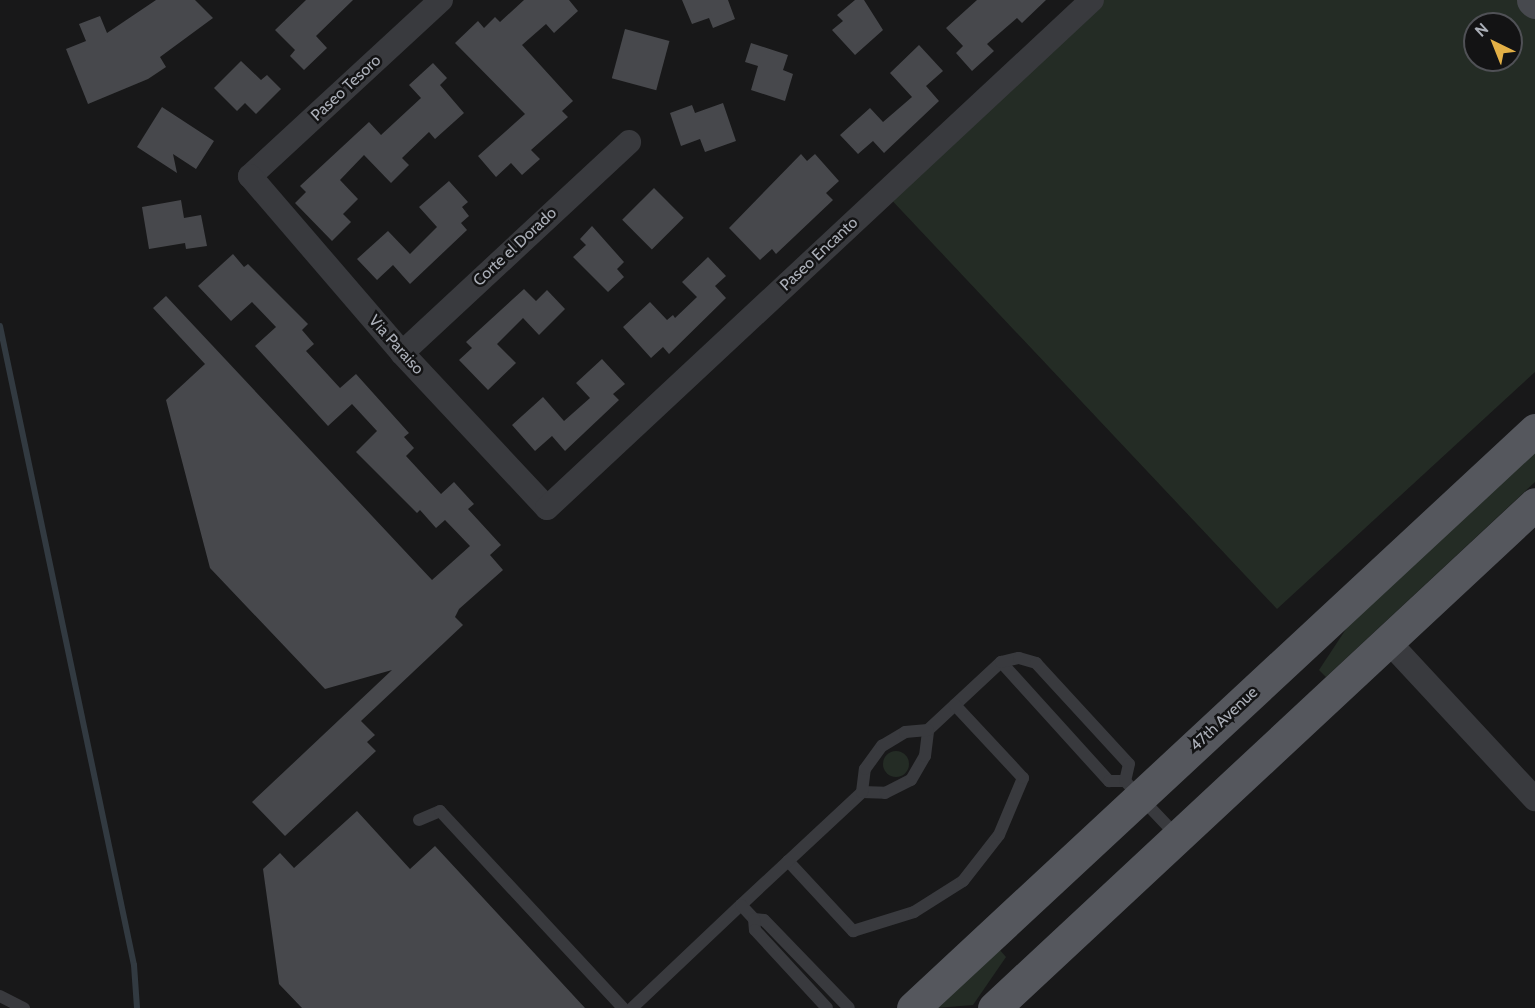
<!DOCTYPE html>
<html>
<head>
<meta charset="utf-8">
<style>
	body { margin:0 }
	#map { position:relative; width:1535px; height:1008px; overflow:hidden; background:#181819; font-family:Cabin,sans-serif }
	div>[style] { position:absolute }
	.green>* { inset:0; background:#242c25 }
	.round { border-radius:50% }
	.stream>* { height:6px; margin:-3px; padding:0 3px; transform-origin:3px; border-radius:3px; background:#323a41 }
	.building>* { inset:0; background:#47484c; transform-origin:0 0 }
	.lane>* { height:12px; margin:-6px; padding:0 6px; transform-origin:6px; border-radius:6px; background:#393a3e }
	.street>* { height:24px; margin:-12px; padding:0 12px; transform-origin:12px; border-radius:12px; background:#393a3e }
	.secondary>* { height:33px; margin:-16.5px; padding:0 16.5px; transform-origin:16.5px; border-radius:16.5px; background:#47494e }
	.primary>* { height:33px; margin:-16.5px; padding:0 16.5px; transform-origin:16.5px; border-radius:16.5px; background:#55575d }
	span { translate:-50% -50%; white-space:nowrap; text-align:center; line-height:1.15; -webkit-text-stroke:5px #131314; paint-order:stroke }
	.street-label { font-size:16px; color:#abafb8 }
	.north { position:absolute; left:1463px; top:12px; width:60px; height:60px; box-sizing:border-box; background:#131314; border:2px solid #505156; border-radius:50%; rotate:317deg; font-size:16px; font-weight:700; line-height:24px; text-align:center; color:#abafb8 }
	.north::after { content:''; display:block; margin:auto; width:21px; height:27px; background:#e3b046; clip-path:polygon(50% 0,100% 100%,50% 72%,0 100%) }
</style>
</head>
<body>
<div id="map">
	<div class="green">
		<div style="clip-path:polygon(evenodd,1092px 0,1535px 0,1535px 372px,1277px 609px,885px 193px,1092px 0,1475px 24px,1511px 24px,1511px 60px,1475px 60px,1475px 24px)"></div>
		<div style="clip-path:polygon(1535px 452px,1535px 482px,1326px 677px,1319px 670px,1348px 626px)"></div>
		<div class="round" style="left:883px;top:751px;width:26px;height:26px"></div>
		<div style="clip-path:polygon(999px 949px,1006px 957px,973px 1005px,936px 1008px)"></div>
	</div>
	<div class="stream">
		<div style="left:0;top:326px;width:653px;rotate:78.16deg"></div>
		<div style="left:134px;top:965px;width:43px;rotate:86deg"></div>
	</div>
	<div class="building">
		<div style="clip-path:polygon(156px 0,195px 0,213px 18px,160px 57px,166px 67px,148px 79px,88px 104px,66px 49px,86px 41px,79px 24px,100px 16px,107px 33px)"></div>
		<div style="clip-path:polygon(306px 0,353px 0,316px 36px,327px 48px,304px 70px,290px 56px,295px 50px,275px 30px)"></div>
		<div style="clip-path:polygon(524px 0,569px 0,578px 11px,554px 33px,546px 24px,522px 45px,573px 101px,562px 111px,568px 117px,531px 150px,540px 159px,522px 175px,511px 163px,496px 177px,478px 156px,525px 114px,455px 43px,478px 21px,484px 28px,495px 17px,500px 22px)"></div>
		<div style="clip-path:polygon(682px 0,728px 0,735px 19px,713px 28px,709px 18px,692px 24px)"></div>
		<div style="clip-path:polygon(855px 0,864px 0,883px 30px,855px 55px,832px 30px,843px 21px,837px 15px)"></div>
		<div style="clip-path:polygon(977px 0,1046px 0,1022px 23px,1017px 18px,987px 44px,994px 51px,972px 71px,956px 53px,963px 46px,946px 28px)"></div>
		<div style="left:625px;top:29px;width:46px;height:51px;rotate:15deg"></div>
		<div style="clip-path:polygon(751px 43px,788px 55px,783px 70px,793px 74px,785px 101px,751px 90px,758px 66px,745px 62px)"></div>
		<div style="clip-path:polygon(919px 45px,943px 71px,926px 86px,939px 101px,884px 153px,873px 141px,858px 154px,840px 135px,870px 108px,883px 122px,912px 97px,890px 73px)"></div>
		<div style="clip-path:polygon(241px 61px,261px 80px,267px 75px,281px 89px,256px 114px,245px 103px,237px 111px,214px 88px)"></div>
		<div style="clip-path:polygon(433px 63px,447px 78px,440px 85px,464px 113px,435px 139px,429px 132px,402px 158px,409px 165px,391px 183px,364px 155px,340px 180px,358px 199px,343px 214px,351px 222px,332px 241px,295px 203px,306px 192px,300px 186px,369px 122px,381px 135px,421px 98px,409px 85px)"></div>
		<div style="clip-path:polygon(723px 103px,736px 141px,705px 152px,700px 139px,681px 146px,670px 113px,692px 105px,695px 113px)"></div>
		<div style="clip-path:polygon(162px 107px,214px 141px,196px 169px,173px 154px,177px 173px,137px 147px)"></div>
		<div style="clip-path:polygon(801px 154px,807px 161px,815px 154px,839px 181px,826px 193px,833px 200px,776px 254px,772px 249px,760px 260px,729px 228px)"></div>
		<div style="clip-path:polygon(449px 181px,468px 202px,462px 207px,469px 216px,461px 223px,467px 230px,410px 284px,393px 265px,377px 280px,357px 259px,388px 231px,410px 254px,437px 227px,419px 207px)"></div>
		<div style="left:654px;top:188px;width:42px;height:45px;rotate:45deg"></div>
		<div style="clip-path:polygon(181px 200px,184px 218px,201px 215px,207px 246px,186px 249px,185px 243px,149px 249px,142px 207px)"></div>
		<div style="clip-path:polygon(592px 226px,624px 262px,617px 269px,624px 277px,608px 292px,573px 257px,586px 245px,580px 239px)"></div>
		<div style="clip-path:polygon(233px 254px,244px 267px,248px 264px,308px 324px,302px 330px,314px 344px,306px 351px,340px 388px,356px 374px,409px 433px,404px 437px,414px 448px,406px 456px,441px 494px,454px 482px,474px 504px,468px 509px,501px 545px,490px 555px,503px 570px,459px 609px,455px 617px,463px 625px,361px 721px,375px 735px,367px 742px,376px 751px,285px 836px,252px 802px,392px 670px,325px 689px,210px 568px,166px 400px,205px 364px,153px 308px,166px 296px,432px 580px,470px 546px,445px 520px,436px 528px,420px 510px,417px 513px,356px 452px,377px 431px,352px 404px,328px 426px,255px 346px,276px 327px,252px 302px,231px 321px,198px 286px)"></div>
		<div style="clip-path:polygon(708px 257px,726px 276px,715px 286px,726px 298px,669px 354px,663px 347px,651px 358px,623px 327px,650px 302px,667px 320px,673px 315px,675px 318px,697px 297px,682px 282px)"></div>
		<div style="clip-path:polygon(524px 289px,536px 301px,547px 290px,565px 309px,539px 335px,523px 318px,497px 344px,516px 363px,488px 390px,459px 360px,472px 348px,466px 342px)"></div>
		<div style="clip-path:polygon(602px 359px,625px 384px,613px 394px,619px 400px,565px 451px,552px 436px,535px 451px,512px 425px,543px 397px,564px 421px,590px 398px,576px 383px)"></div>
		<div style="clip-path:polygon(357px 811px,410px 869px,435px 846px,585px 1008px,302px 1008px,279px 984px,263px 869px,280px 853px,294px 868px)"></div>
	</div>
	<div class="lane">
		<div style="left:1001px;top:662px;width:161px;rotate:47.8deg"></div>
		<div style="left:1109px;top:781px;width:16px"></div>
		<div style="left:1125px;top:781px;width:77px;rotate:46.6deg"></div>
		<div style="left:862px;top:792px;width:23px;rotate:2deg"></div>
		<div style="left:885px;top:793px;width:29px;rotate:-27deg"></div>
		<div style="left:911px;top:780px;width:28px;rotate:-60deg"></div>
		<div style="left:925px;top:756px;width:26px;rotate:-83deg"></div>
		<div style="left:928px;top:730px;width:100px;rotate:-43deg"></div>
		<div style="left:1001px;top:662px;width:18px;rotate:-13deg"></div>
		<div style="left:1019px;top:658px;width:18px;rotate:16deg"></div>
		<div style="left:1036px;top:663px;width:137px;rotate:47.4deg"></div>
		<div style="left:1129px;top:764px;width:17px;rotate:103deg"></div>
		<div style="left:419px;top:820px;width:23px;rotate:-23deg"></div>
		<div style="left:440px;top:811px;width:269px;rotate:47.1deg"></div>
		<div style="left:788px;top:861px;width:96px;rotate:47.1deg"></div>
		<div style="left:853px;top:931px;width:64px;rotate:-17.3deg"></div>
		<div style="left:914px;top:912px;width:58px;rotate:-32.3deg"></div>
		<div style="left:963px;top:881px;width:58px;rotate:-52deg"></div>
		<div style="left:999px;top:835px;width:62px;rotate:-67.2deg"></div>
		<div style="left:1023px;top:778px;width:100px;rotate:-133deg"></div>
		<div style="left:741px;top:905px;width:166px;rotate:-43deg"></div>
		<div style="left:862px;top:792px;width:23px;rotate:-83deg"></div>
		<div style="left:865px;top:769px;width:29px;rotate:-54deg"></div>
		<div style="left:882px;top:746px;width:27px;rotate:-31deg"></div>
		<div style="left:905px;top:732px;width:23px;rotate:-5deg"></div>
		<div style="left:754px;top:919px;width:10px;rotate:6deg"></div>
		<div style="left:764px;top:920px;width:122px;rotate:46deg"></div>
		<div style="left:0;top:996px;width:27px;rotate:27deg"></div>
		<div style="left:632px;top:1008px;width:150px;rotate:-43.4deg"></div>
		<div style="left:741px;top:905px;width:19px;rotate:47deg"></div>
		<div style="left:754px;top:919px;width:11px;rotate:85deg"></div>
		<div style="left:755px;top:930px;width:106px;rotate:47.3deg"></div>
	</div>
	<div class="street">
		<div style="left:441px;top:0;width:260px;rotate:137.3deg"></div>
		<div style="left:250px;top:176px;width:233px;rotate:49.3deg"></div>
		<div style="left:402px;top:353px;width:212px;rotate:46.9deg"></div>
		<div style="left:547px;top:508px;width:745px;rotate:-42.99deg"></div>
		<div style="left:402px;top:353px;width:310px;rotate:-42.9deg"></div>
		<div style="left:1388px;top:641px;width:216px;rotate:47.1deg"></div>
	</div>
	<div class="secondary">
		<div style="left:1533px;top:0;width:3px;rotate:45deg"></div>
	</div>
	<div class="primary">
		<div style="left:913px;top:1008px;width:849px;rotate:-42.9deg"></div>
		<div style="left:994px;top:1008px;width:739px;rotate:-42.97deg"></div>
	</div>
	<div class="street-label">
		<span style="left:346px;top:88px;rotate:-43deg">Paseo Tesoro</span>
		<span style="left:515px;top:247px;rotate:-43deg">Corte el Dorado</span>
		<span style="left:819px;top:254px;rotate:-43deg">Paseo Encanto</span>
		<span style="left:396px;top:345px;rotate:48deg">Via Paraiso</span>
		<span style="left:1224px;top:719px;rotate:-43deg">47th Avenue</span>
	</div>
	<div class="north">N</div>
</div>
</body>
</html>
